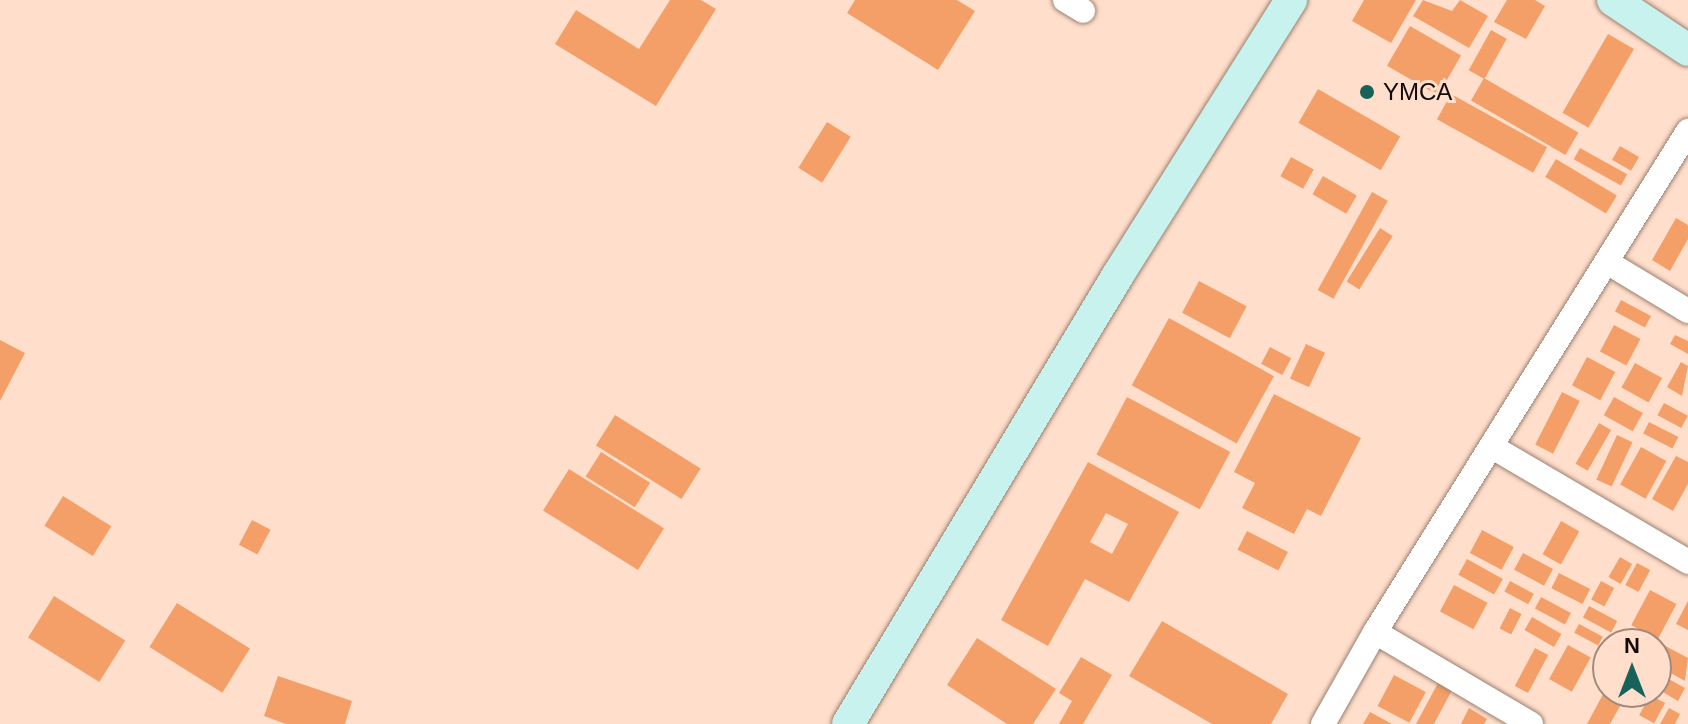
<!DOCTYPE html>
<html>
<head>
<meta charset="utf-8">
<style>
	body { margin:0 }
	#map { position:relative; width:1688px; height:724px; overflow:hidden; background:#ffdfcc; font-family:Arial,sans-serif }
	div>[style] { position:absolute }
	.building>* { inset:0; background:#f49f67; transform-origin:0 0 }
	.roads { filter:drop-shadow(0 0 2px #9c7f6e) drop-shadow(0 0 2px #9c7f6e) }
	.minor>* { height:24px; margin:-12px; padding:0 12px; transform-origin:12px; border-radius:12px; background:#fff }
	.secondary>* { height:32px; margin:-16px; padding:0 16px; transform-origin:16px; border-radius:16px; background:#c8f2ed }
	.dots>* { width:22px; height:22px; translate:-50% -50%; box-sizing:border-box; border:4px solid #ffdfcc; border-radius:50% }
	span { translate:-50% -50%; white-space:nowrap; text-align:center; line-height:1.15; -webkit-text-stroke:6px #ffdfcc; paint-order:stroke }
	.poi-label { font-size:24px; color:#140a05 }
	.left { translate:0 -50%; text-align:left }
	.north { position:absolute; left:1592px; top:628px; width:80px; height:80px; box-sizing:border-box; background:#ffdfcc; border:2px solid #a18a7c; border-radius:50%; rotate:0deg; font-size:22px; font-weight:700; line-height:32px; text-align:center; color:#140a05 }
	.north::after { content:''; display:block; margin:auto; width:28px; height:36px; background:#176259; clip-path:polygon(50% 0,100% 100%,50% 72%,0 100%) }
</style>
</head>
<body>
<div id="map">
	<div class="building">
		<div style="clip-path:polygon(670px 0,701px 0,716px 9px,656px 106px,555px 44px,576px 10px,639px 49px)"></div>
		<div style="clip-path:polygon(855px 0,957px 0,975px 11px,938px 70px,847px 13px)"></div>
		<div style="clip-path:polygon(1364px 0,1416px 0,1391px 43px,1352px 21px)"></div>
		<div style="clip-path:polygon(1423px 0,1452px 11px,1460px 0,1488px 16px,1469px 48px,1413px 16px)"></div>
		<div style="clip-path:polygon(1507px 0,1535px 0,1545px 6px,1526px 39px,1494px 22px)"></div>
		<div style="left:1410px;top:26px;width:59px;height:46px;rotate:30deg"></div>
		<div style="left:1491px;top:30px;width:18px;height:46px;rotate:29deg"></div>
		<div style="left:1608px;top:34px;width:30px;height:91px;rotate:30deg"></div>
		<div style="left:1484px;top:78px;width:109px;height:26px;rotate:30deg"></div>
		<div style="left:1318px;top:89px;width:95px;height:39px;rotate:30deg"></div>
		<div style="left:1451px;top:94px;width:110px;height:29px;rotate:29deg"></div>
		<div style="left:827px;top:122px;width:28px;height:54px;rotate:32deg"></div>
		<div style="left:1620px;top:146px;width:22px;height:16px;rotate:30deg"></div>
		<div style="left:1580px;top:148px;width:54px;height:13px;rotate:29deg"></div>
		<div style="left:1291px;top:157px;width:26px;height:22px;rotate:29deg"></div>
		<div style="left:1556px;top:159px;width:71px;height:21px;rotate:31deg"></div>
		<div style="left:1323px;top:176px;width:39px;height:21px;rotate:30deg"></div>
		<div style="left:1372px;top:192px;width:18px;height:112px;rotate:29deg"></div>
		<div style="clip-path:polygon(1676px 218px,1688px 225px,1688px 239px,1670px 271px,1652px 260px)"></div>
		<div style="left:1380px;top:228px;width:15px;height:63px;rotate:32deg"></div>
		<div style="left:1199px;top:281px;width:54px;height:36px;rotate:28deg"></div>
		<div style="left:1621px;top:300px;width:34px;height:13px;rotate:28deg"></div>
		<div style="left:1169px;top:318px;width:120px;height:77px;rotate:29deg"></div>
		<div style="left:1614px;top:325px;width:30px;height:30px;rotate:28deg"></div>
		<div style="clip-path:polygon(1675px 335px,1688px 341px,1688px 354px,1670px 344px)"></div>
		<div style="clip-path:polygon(0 340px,25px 353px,0 401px)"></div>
		<div style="left:1306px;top:344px;width:21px;height:38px;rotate:25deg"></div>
		<div style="left:1270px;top:347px;width:24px;height:19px;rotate:28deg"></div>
		<div style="left:1587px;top:357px;width:32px;height:32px;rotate:28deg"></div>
		<div style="clip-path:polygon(1681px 362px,1688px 366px,1682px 396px,1667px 387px)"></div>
		<div style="left:1635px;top:363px;width:31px;height:28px;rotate:29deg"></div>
		<div style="left:1562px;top:392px;width:20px;height:59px;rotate:27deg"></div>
		<div style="clip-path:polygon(1274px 394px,1361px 438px,1321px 516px,1307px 509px,1294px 534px,1242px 508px,1255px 483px,1234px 472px)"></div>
		<div style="left:1127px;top:397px;width:117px;height:65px;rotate:28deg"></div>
		<div style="left:1614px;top:397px;width:33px;height:21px;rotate:29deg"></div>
		<div style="left:1664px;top:403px;width:27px;height:14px;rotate:28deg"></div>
		<div style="left:615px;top:415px;width:101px;height:36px;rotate:32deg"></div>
		<div style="left:1649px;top:422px;width:33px;height:13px;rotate:27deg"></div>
		<div style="left:1599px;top:423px;width:14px;height:47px;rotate:30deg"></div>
		<div style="left:1617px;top:435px;width:17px;height:49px;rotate:25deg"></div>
		<div style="left:1641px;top:447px;width:29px;height:43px;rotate:29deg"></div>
		<div style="left:601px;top:452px;width:58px;height:29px;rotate:32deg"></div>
		<div style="clip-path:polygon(1676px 456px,1688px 462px,1688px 484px,1673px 511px,1652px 499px)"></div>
		<div style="clip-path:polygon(evenodd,1088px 462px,1179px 512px,1129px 602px,1085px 579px,1048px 646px,1001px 620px,1088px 462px,1106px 513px,1128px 524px,1112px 554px,1090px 542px,1106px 513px)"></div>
		<div style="left:569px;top:469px;width:112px;height:49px;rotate:32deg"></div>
		<div style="left:63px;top:496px;width:57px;height:35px;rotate:32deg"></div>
		<div style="left:252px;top:520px;width:21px;height:28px;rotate:28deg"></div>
		<div style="left:1561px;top:521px;width:21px;height:38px;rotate:29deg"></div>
		<div style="left:1482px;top:530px;width:36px;height:26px;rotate:28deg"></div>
		<div style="left:1247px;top:531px;width:46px;height:21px;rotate:27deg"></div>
		<div style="left:1523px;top:553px;width:34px;height:19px;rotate:28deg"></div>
		<div style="left:1620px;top:557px;width:14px;height:23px;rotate:30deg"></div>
		<div style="left:1467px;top:559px;width:41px;height:18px;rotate:29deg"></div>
		<div style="left:1637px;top:563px;width:15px;height:25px;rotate:28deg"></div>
		<div style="left:1559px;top:573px;width:35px;height:17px;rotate:27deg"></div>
		<div style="left:1510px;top:581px;width:27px;height:12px;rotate:28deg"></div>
		<div style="left:1601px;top:581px;width:15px;height:21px;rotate:28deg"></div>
		<div style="left:1454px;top:585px;width:38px;height:30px;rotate:28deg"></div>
		<div style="left:1650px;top:590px;width:30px;height:40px;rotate:28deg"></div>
		<div style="left:54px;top:596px;width:84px;height:49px;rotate:32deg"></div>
		<div style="left:1541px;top:597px;width:34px;height:13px;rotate:28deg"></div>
		<div style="clip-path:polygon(1688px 601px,1688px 630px,1676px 624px)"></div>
		<div style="left:177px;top:603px;width:86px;height:52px;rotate:32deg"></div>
		<div style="left:1589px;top:606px;width:32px;height:13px;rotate:28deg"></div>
		<div style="left:1510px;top:608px;width:13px;height:23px;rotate:27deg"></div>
		<div style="left:1532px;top:617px;width:34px;height:15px;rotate:30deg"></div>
		<div style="clip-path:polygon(1162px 621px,1288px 694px,1271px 724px,1212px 724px,1129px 676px)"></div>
		<div style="left:1579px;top:624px;width:27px;height:10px;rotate:28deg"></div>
		<div style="clip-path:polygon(1624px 630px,1650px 644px,1618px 642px)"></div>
		<div style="clip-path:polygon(977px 638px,1056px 689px,1033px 724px,1007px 724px,947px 685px)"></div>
		<div style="clip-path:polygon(1658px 642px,1688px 658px,1685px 681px,1656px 665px)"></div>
		<div style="left:1568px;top:645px;width:26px;height:39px;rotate:29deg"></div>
		<div style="left:1535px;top:648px;width:15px;height:43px;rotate:28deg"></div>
		<div style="clip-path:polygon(1081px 657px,1112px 675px,1083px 724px,1059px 724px,1072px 701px,1059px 693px)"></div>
		<div style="clip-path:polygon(1656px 672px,1685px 688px,1678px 701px,1656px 688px)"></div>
		<div style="left:1394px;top:675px;width:36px;height:35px;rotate:28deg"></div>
		<div style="clip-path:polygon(278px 676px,352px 701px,345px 724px,286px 724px,264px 716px)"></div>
		<div style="clip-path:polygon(1438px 683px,1452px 690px,1434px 724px,1416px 724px)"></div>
		<div style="clip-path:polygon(1608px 685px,1608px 692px,1628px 692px,1610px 724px,1587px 724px)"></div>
		<div style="left:1650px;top:695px;width:17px;height:23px;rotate:28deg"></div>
		<div style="clip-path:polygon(1469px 708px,1487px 719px,1484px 724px,1461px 724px)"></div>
		<div style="clip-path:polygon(1669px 708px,1680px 714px,1675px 724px,1660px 724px)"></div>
		<div style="clip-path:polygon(1370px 712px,1392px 724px,1363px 724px)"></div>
	</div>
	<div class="roads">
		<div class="minor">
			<div style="left:1065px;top:0;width:21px;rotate:31deg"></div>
			<div style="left:1610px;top:264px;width:91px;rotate:31.1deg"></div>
			<div style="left:1494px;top:448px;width:225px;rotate:30.4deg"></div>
			<div style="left:1375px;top:632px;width:181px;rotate:30.5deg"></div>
			<div style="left:1323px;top:724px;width:106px;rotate:-60.5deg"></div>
			<div style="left:1375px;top:632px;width:591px;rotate:-58deg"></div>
		</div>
		<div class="secondary">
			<div style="left:1613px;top:0;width:90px;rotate:33.7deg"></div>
			<div style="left:848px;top:724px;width:524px;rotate:-58.98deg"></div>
			<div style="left:1118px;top:275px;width:325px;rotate:-57.8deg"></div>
		</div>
	</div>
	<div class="dots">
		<div style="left:1367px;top:92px;background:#176259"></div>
	</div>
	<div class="poi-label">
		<span class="left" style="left:1383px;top:92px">YMCA</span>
	</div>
	<div class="north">N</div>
</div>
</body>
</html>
